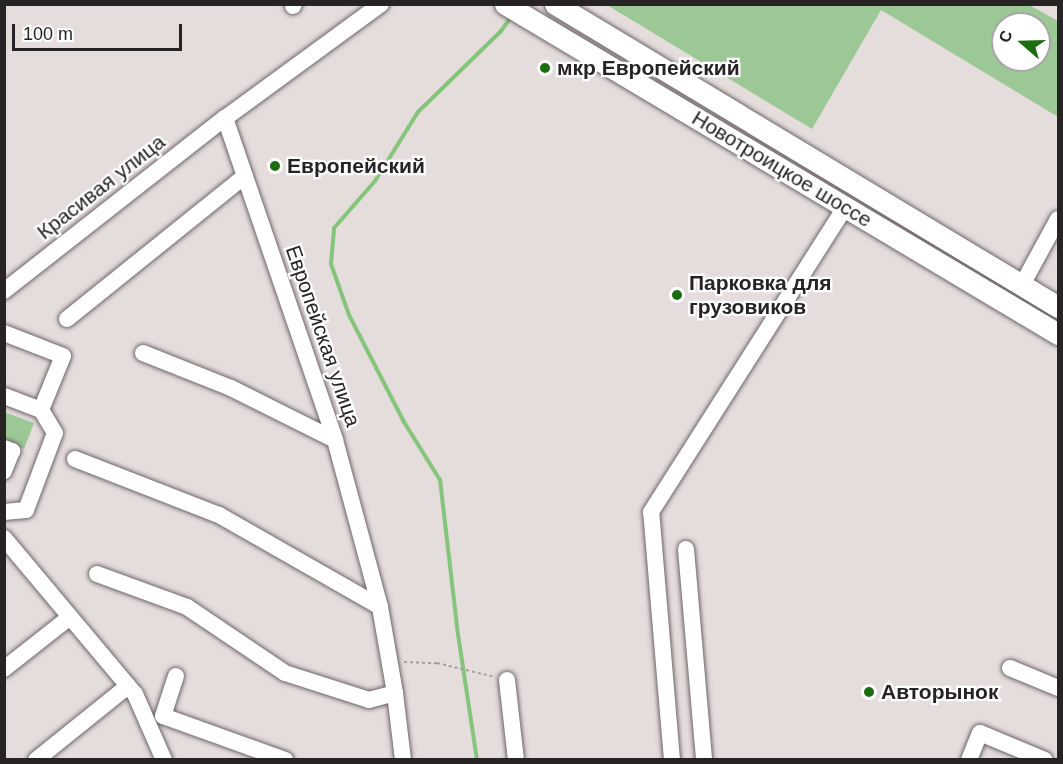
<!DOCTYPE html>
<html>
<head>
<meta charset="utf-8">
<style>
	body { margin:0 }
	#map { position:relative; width:1063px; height:764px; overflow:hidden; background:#e5dcdc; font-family:Arial,sans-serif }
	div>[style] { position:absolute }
	.green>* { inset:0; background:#9cc895 }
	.stream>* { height:4px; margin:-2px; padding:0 2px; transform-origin:2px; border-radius:2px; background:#84c57b }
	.path>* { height:2px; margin-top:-1px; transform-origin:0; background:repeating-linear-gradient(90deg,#a59d9e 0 3px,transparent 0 6px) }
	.roads { filter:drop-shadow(0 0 2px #6e6667) drop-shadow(0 0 2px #6e6667) }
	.minor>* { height:16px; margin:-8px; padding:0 8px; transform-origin:8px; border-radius:8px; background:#fff }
	.major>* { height:21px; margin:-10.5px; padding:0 10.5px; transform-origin:10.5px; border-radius:10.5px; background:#fff }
	.dots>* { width:16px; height:16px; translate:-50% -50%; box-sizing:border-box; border:3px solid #fff; border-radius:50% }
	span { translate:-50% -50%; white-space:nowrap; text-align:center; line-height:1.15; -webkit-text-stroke:4.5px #fff; paint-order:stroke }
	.poi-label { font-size:21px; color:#272324; font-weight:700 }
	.left { translate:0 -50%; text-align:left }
	.street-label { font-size:21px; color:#272324 }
	.frame { position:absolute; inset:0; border:6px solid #272324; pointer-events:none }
	.north { position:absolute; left:991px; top:12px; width:60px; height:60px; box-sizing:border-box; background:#fff; border:2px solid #a9a7a7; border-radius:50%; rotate:290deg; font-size:16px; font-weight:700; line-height:24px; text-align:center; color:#272324 }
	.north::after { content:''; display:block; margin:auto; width:21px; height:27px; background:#1c6c10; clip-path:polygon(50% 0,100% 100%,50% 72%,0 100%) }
	.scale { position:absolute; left:12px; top:24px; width:170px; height:27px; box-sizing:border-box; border:3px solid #272324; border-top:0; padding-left:8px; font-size:18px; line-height:21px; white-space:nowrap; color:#272324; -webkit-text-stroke:4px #fff; paint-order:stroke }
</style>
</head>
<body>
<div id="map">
	<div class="green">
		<div style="clip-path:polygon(evenodd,607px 5px,1029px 5px,1058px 21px,1058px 117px,881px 10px,812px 129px,607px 5px,1003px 24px,1039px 24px,1039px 60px,1003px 60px,1003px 24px)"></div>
		<div style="clip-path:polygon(4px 412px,34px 423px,24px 449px,5px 441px)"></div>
	</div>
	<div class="stream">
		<div style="left:477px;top:760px;width:126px;rotate:-98.6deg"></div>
		<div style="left:458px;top:635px;width:156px;rotate:-96.6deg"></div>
		<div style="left:440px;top:480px;width:68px;rotate:-121.8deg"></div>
		<div style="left:404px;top:422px;width:120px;rotate:-117.2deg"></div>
		<div style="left:349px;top:315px;width:54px;rotate:-109.4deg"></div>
		<div style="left:331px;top:264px;width:36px;rotate:-85deg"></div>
		<div style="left:334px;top:228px;width:62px;rotate:-48.9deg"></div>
		<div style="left:375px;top:181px;width:81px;rotate:-58.1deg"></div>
		<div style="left:418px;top:112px;width:116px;rotate:-44.3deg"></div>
		<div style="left:501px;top:31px;width:17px;rotate:-54deg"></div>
	</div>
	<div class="path">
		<div style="left:404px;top:662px;width:33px;rotate:2deg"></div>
		<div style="left:437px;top:663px;width:60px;rotate:13.6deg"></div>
	</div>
	<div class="roads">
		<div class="minor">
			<div style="left:381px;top:4px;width:193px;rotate:143.8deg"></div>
			<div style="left:225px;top:118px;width:340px;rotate:71.1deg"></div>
			<div style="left:335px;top:440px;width:173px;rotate:74.9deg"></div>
			<div style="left:380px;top:607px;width:87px;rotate:80.1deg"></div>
			<div style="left:395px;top:693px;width:67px;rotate:83.2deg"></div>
			<div style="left:293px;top:6px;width:2px;rotate:-63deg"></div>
			<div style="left:1022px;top:285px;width:75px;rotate:-61.4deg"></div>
			<div style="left:4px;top:291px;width:281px;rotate:-38.1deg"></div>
			<div style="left:67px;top:319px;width:228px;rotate:-38.8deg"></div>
			<div style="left:4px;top:333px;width:63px;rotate:21.3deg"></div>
			<div style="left:63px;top:356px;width:58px;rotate:112.2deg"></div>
			<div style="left:41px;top:410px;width:40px;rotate:-159deg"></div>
			<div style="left:143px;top:353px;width:95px;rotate:21.7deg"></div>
			<div style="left:231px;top:388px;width:116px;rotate:26.6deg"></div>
			<div style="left:4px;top:448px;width:9px;rotate:21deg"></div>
			<div style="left:12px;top:451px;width:22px;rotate:112deg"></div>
			<div style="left:75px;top:459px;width:155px;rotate:21.3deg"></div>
			<div style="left:219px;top:515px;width:185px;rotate:29.7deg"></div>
			<div style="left:4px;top:512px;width:22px;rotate:-5deg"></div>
			<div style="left:26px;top:510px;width:82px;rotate:-69.4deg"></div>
			<div style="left:55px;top:433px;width:27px;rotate:-121deg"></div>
			<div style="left:4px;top:538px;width:204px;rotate:50deg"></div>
			<div style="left:135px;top:694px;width:72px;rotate:66.3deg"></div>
			<div style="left:686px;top:549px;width:212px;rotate:85.1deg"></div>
			<div style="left:97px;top:574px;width:96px;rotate:20.1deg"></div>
			<div style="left:187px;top:607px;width:118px;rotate:34deg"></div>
			<div style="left:285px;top:673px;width:88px;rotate:17.8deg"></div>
			<div style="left:369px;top:700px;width:27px;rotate:-15deg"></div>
			<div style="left:1010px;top:668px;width:52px;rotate:22.6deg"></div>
			<div style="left:4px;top:669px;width:84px;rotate:-38.2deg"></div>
			<div style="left:176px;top:676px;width:42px;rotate:108deg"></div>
			<div style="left:163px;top:716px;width:130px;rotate:19.8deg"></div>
			<div style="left:507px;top:680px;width:81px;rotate:83.6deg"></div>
			<div style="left:36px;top:760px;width:118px;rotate:-38.8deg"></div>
			<div style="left:672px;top:760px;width:249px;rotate:-94.8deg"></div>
			<div style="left:651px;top:512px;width:361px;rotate:-57.5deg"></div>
			<div style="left:969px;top:760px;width:29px;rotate:-68deg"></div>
			<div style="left:980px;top:733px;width:70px;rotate:22.6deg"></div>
		</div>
		<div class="major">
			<div style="left:505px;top:4px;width:644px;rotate:30.83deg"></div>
			<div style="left:555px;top:4px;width:587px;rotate:31.06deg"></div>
		</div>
	</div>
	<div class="dots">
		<div style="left:545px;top:68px;background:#1c6c10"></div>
		<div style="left:275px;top:166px;background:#1c6c10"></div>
		<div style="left:677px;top:295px;background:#1c6c10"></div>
		<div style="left:869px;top:692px;background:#1c6c10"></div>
	</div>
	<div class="poi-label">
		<span class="left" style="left:557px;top:68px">мкр Европейский</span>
		<span class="left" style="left:287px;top:166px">Европейский</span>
		<span class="left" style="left:689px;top:295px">Парковка для<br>грузовиков</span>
		<span class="left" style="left:881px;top:692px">Авторынок</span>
	</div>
	<div class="street-label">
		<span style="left:782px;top:169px;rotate:31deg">Новотроицкое шоссе</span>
		<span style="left:101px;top:187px;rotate:-38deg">Красивая улица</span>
		<span style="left:323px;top:336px;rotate:71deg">Европейская улица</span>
	</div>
	<div class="frame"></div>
	<div class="north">С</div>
	<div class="scale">100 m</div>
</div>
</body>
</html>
